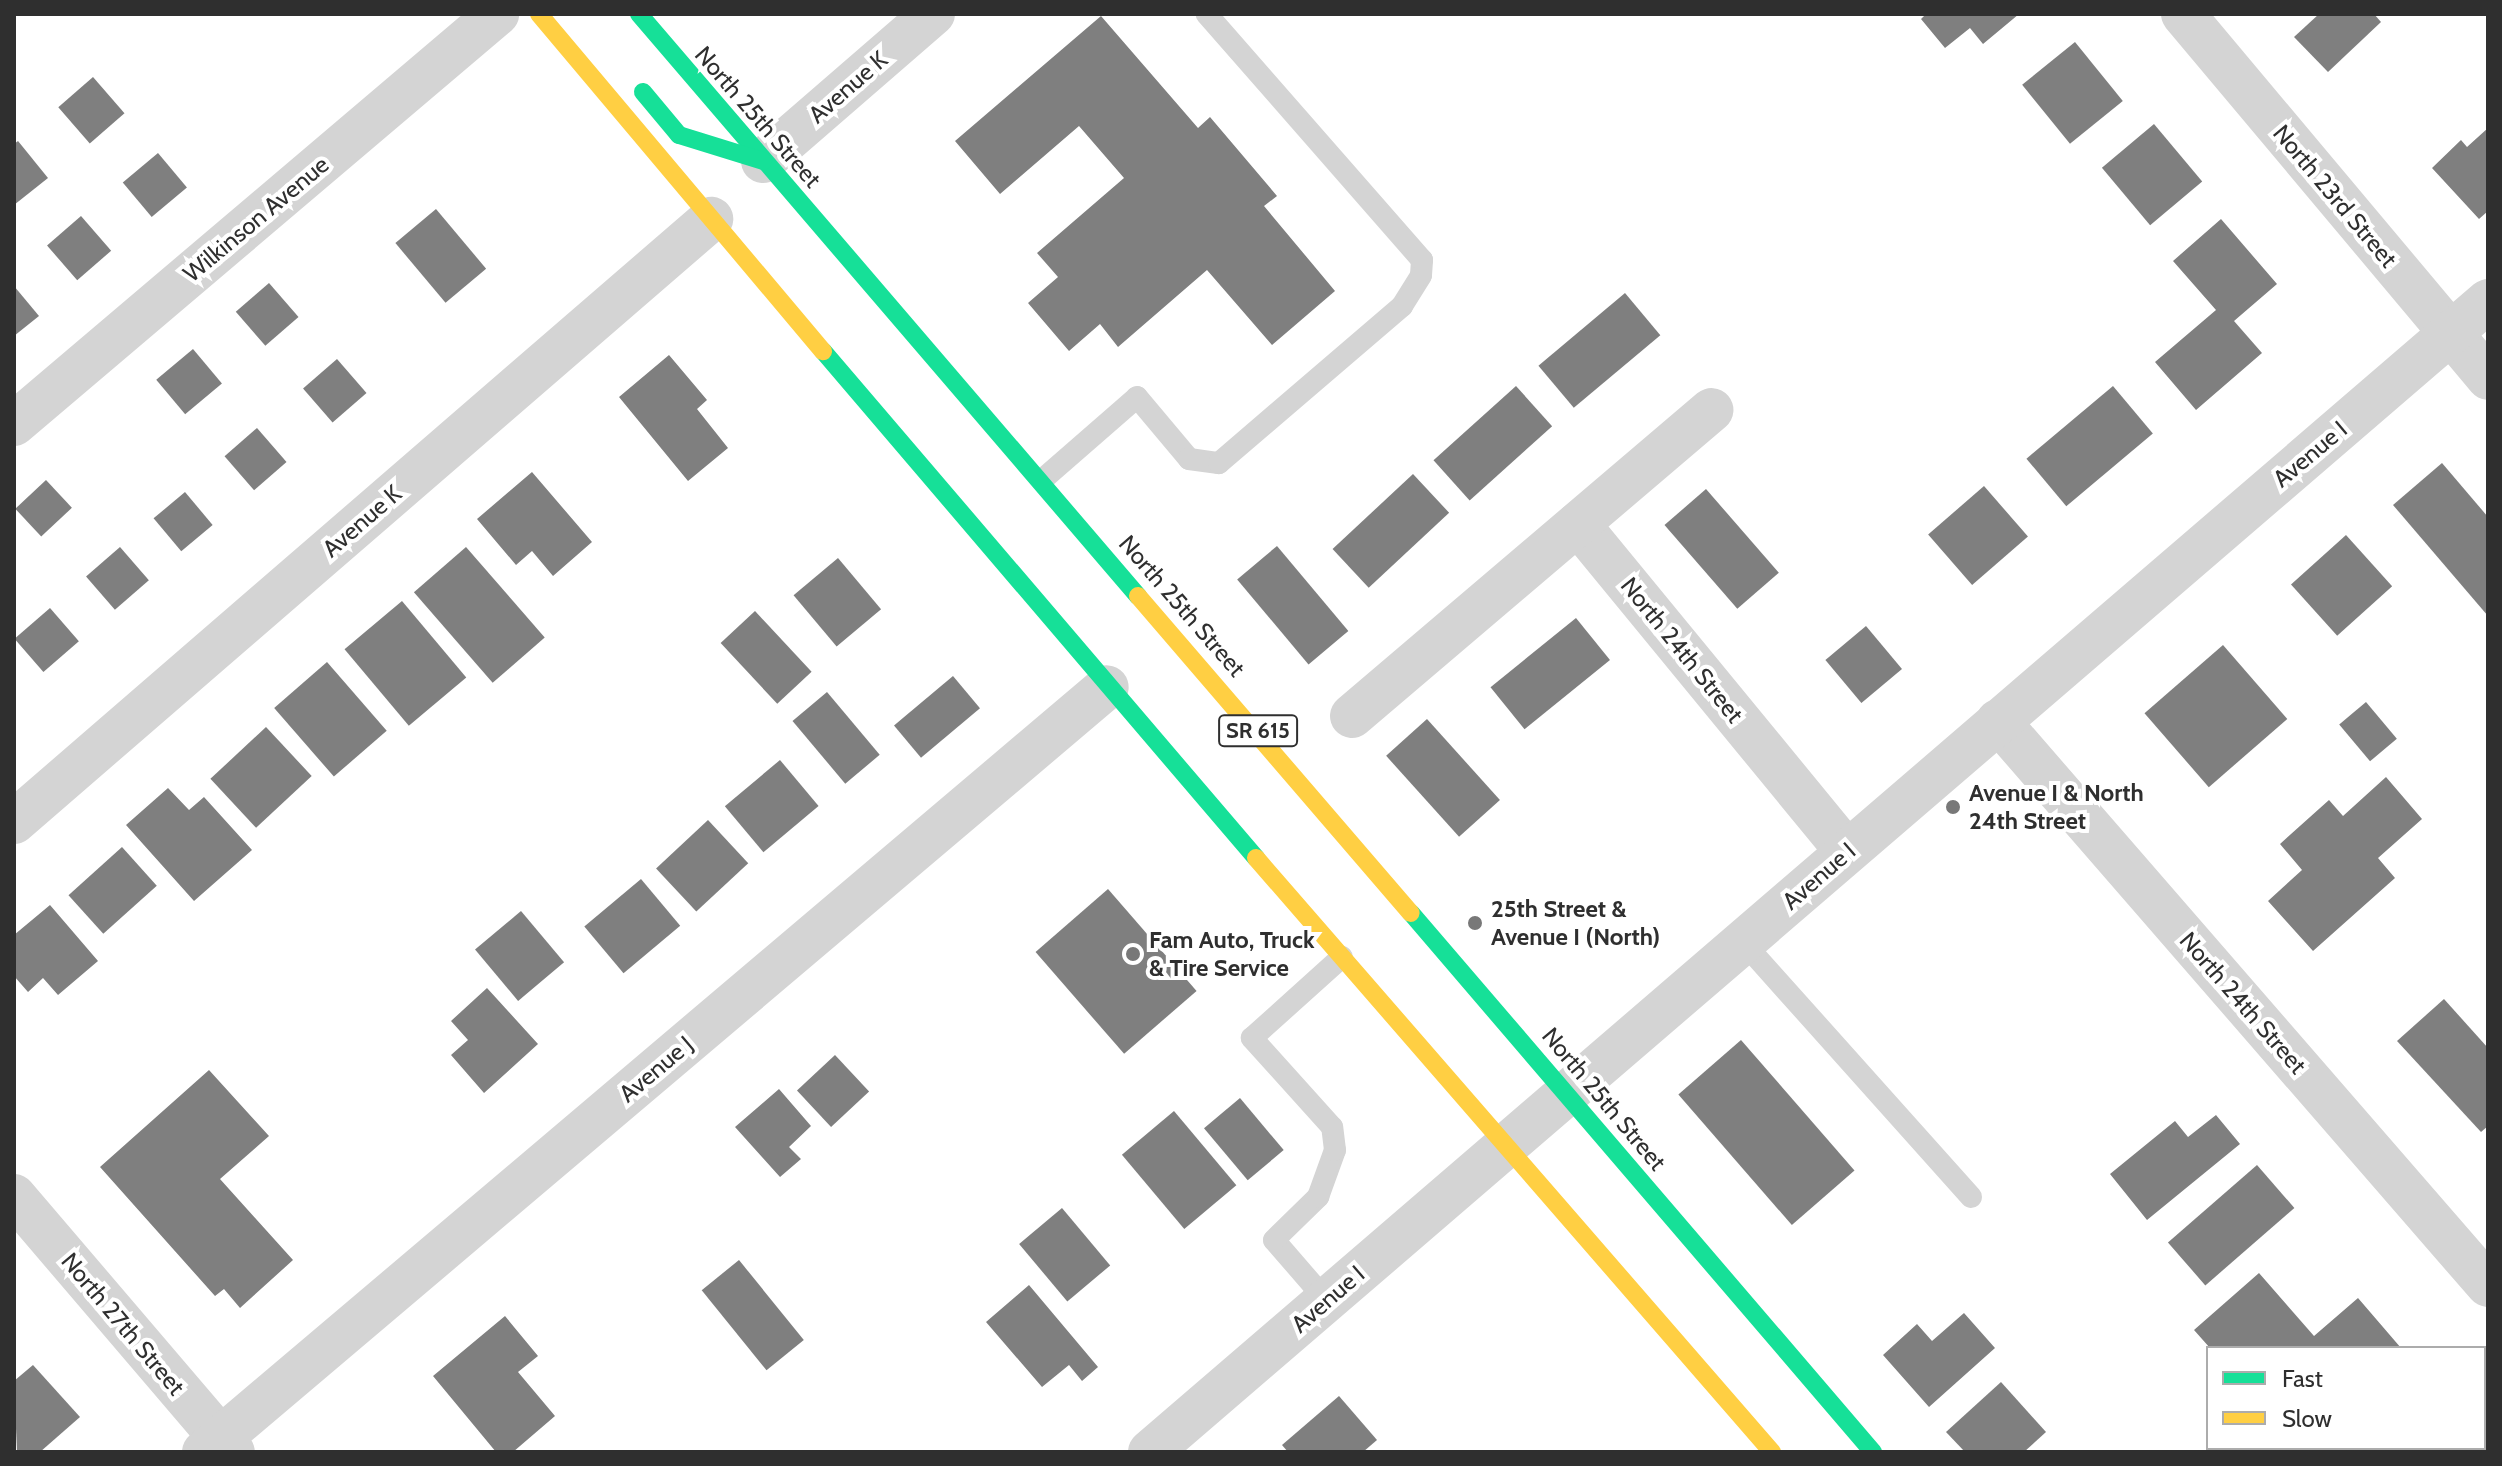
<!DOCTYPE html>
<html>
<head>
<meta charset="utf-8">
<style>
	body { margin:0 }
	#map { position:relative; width:2502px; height:1466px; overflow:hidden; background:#fff; font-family:Cabin,sans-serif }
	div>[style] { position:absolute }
	.building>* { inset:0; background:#7f7f7f; transform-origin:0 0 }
	.lane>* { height:22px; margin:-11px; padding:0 11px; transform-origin:11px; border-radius:11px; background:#d4d4d4 }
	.street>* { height:44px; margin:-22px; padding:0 22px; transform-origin:22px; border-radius:22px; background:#d4d4d4 }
	.fast>* { height:18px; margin:-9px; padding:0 9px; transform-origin:9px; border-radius:9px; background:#16e098 }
	.slow>* { height:18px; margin:-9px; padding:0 9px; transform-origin:9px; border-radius:9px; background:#ffcf43 }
	.dots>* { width:22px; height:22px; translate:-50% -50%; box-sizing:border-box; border:4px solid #fff; border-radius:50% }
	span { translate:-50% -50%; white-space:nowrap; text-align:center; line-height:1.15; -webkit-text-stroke:8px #fff; paint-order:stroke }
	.shield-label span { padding:2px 6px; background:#fff; border:2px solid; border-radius:6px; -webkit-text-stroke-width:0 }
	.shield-label { font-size:22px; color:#2f2f2f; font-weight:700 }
	.street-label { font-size:24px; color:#2f2f2f }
	.poi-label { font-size:24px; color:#2f2f2f; font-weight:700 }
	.left { translate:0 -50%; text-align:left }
	.frame { position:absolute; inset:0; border:16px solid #2f2f2f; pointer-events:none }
	.legend { position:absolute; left:2206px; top:1346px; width:280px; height:104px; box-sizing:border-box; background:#fff; border:2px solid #acacac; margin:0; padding:10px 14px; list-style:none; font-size:24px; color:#2f2f2f }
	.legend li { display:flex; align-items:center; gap:16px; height:40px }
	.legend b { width:40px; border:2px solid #acacac }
</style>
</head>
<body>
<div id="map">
	<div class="building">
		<div style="clip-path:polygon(1926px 14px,2019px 14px,1983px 44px,1970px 28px,1945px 48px,1921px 19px)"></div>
		<div style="clip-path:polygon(2319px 14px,2374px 14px,2381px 22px,2328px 72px,2294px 37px)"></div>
		<div style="clip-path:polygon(1101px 16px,1198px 128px,1210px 117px,1277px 196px,1264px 206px,1335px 291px,1272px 345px,1207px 270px,1118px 347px,1100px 324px,1069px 351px,1028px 303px,1058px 277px,1037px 253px,1124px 178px,1079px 126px,1000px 194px,955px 141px)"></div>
		<div style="left:2075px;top:42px;width:76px;height:68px;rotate:51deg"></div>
		<div style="left:93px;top:77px;width:48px;height:46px;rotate:49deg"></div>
		<div style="left:2154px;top:124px;width:75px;height:68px;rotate:50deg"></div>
		<div style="clip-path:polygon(2488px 128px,2488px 211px,2479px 219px,2432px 168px,2461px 140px,2467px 147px)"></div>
		<div style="clip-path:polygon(18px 141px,48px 178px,14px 205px,14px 144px)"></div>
		<div style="left:158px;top:153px;width:45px;height:46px;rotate:50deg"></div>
		<div style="left:436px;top:209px;width:78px;height:53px;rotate:50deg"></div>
		<div style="left:81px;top:216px;width:46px;height:45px;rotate:49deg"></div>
		<div style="clip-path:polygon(2221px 219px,2277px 284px,2234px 321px,2262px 353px,2196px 410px,2155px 362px,2216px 310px,2173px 261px)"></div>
		<div style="left:269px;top:283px;width:45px;height:44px;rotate:49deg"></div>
		<div style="clip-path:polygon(14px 286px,39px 316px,14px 336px)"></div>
		<div style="left:1625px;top:293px;width:55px;height:113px;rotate:50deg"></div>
		<div style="left:193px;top:349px;width:45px;height:48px;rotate:50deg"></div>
		<div style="clip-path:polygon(669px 355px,707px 400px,697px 409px,728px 448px,688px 481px,619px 397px)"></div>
		<div style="left:337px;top:359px;width:45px;height:45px;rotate:49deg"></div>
		<div style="left:1516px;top:386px;width:54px;height:111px;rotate:48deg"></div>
		<div style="left:2113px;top:386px;width:62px;height:113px;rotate:50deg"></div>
		<div style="left:257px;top:428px;width:45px;height:43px;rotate:49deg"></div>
		<div style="clip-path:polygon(2442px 463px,2488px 517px,2488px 616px,2393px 505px)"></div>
		<div style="clip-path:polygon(532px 472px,592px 542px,553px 576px,532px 551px,516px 565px,477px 519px)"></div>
		<div style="left:1413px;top:474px;width:53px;height:110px;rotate:47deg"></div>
		<div style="left:46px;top:480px;width:38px;height:42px;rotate:47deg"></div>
		<div style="left:1984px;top:486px;width:67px;height:74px;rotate:49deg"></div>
		<div style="left:1706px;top:489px;width:111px;height:55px;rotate:49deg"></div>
		<div style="left:185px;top:492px;width:43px;height:41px;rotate:50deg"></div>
		<div style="left:2346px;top:535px;width:69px;height:74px;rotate:48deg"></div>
		<div style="left:1277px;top:546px;width:111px;height:52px;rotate:50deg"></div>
		<div style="left:120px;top:547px;width:44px;height:45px;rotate:49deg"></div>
		<div style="left:466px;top:547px;width:120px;height:69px;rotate:49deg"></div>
		<div style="left:838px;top:558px;width:67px;height:58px;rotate:50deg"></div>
		<div style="left:402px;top:601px;width:100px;height:75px;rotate:50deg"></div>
		<div style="left:50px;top:608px;width:44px;height:47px;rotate:49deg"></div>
		<div style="left:755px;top:611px;width:83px;height:47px;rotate:47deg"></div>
		<div style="left:1576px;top:618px;width:54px;height:110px;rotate:51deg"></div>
		<div style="left:1866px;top:626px;width:56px;height:53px;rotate:50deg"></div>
		<div style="left:2223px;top:645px;width:98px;height:104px;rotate:49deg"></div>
		<div style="left:327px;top:662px;width:91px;height:70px;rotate:49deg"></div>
		<div style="left:953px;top:676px;width:42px;height:77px;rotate:50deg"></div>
		<div style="left:827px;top:692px;width:82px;height:45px;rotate:50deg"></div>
		<div style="left:2366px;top:702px;width:48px;height:35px;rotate:50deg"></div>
		<div style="left:1427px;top:719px;width:109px;height:55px;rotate:48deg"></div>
		<div style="left:266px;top:727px;width:67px;height:76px;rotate:47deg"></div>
		<div style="left:780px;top:760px;width:60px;height:72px;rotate:50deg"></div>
		<div style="clip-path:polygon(2386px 777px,2422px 819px,2378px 858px,2395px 878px,2313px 951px,2268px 901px,2302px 870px,2280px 844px,2329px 800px,2343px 816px)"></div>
		<div style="clip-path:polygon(168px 788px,189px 810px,204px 797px,252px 850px,194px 901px,126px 825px)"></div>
		<div style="left:708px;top:820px;width:59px;height:71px;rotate:47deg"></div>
		<div style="left:122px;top:847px;width:52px;height:72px;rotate:48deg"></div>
		<div style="left:641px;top:879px;width:61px;height:74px;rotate:50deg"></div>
		<div style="left:1108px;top:889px;width:135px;height:96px;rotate:49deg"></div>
		<div style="clip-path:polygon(50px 905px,98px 961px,58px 995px,43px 978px,28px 992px,14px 976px,14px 935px)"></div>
		<div style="left:521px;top:911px;width:67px;height:60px;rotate:50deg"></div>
		<div style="clip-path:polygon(487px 988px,538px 1044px,484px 1093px,451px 1055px,468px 1040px,451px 1021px)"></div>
		<div style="clip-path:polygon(2444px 999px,2488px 1048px,2488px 1126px,2481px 1132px,2397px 1041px)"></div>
		<div style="left:1741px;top:1040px;width:173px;height:83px;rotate:49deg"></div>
		<div style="left:835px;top:1055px;width:50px;height:52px;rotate:47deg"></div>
		<div style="clip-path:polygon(209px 1070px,269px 1136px,220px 1179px,293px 1260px,240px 1308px,224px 1289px,215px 1296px,100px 1167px)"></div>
		<div style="clip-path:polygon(779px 1089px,811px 1126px,789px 1147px,801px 1159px,780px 1177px,735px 1127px)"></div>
		<div style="left:1240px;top:1098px;width:68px;height:47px;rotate:50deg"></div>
		<div style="left:1174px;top:1111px;width:97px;height:68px;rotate:50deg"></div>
		<div style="clip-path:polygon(2216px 1115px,2240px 1144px,2147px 1220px,2110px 1174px,2175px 1121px,2188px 1137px)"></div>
		<div style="left:2257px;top:1165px;width:57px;height:118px;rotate:49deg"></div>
		<div style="left:1062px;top:1208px;width:75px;height:56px;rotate:50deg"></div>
		<div style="left:739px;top:1260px;width:103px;height:48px;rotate:51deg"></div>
		<div style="clip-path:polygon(2259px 1273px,2314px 1336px,2358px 1298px,2401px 1348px,2210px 1348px,2194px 1330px)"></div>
		<div style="clip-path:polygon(1029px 1285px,1098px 1367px,1082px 1381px,1069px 1365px,1042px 1387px,986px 1322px)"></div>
		<div style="clip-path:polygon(1964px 1313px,1995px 1348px,1929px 1407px,1883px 1355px,1917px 1324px,1932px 1341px)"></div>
		<div style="clip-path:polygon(505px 1316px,538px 1356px,518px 1372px,555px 1416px,513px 1452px,496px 1452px,433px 1376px)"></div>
		<div style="clip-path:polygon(33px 1365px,80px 1417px,40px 1452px,17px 1452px,14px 1381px)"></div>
		<div style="clip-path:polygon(2001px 1382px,2046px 1432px,2024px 1452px,1965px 1452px,1946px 1432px)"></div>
		<div style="clip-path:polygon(1339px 1396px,1377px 1440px,1363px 1452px,1288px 1452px,1282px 1445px)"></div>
	</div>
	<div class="lane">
		<div style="left:1042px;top:480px;width:126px;rotate:-41.1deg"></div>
		<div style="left:1137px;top:397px;width:81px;rotate:50deg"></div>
		<div style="left:1189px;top:459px;width:30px;rotate:8deg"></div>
		<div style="left:1219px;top:463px;width:241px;rotate:-40.6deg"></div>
		<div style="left:1402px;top:306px;width:36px;rotate:-58deg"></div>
		<div style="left:1421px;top:275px;width:15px;rotate:-86deg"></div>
		<div style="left:1422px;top:260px;width:327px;rotate:-131.2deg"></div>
		<div style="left:1743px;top:942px;width:342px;rotate:48.2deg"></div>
		<div style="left:1326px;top:1300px;width:79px;rotate:-130.9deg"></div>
		<div style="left:1274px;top:1240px;width:62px;rotate:-44.3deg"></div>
		<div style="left:1318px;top:1197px;width:50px;rotate:-70.1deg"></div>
		<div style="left:1335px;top:1150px;width:23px;rotate:-97deg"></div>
		<div style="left:1332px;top:1127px;width:120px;rotate:-132deg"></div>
		<div style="left:1252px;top:1038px;width:121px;rotate:-42deg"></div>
	</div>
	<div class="street">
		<div style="left:2183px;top:14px;width:475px;rotate:50deg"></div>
		<div style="left:763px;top:161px;width:225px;rotate:-40.9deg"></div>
		<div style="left:14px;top:424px;width:634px;rotate:-40.33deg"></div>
		<div style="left:1578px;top:524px;width:424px;rotate:50.6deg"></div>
		<div style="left:1352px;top:716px;width:472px;rotate:-40.4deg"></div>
		<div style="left:1998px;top:721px;width:747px;rotate:49.02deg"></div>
		<div style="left:14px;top:822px;width:922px;rotate:-40.86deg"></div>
		<div style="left:14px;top:1196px;width:337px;rotate:49.5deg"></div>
		<div style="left:204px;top:1452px;width:1183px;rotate:-40.27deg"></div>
		<div style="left:1150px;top:1452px;width:1765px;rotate:-40.7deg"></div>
	</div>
	<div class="fast">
		<div style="left:639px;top:14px;width:767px;rotate:49.39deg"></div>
		<div style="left:643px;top:92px;width:56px;rotate:50.1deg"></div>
		<div style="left:679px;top:135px;width:88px;rotate:17.2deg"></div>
		<div style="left:823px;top:351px;width:667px;rotate:49.5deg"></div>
		<div style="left:1411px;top:913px;width:710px;rotate:49.4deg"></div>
	</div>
	<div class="slow">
		<div style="left:539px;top:14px;width:441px;rotate:49.9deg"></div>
		<div style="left:1138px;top:596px;width:418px;rotate:49.3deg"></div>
		<div style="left:1256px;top:858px;width:787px;rotate:49.02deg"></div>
	</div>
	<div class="dots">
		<div style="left:1953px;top:807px;background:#787878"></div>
		<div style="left:1475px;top:923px;background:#787878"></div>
		<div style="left:1133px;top:954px;background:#787878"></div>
	</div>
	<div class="shield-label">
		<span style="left:1258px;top:731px">SR 615</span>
	</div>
	<div class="street-label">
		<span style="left:848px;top:87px;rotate:-41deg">Avenue K</span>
		<span style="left:758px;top:117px;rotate:49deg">North 25th Street</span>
		<span style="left:2335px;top:196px;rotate:50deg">North 23rd Street</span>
		<span style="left:256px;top:219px;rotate:-40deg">Wilkinson Avenue</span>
		<span style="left:2310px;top:454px;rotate:-40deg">Avenue I</span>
		<span style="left:362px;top:521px;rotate:-41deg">Avenue K</span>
		<span style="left:1182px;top:606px;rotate:49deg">North 25th Street</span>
		<span style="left:1682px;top:650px;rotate:51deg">North 24th Street</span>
		<span style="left:1819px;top:876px;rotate:-41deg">Avenue I</span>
		<span style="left:2243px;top:1003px;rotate:49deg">North 24th Street</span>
		<span style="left:656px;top:1069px;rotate:-40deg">Avenue J</span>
		<span style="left:1604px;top:1099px;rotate:50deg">North 25th Street</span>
		<span style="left:1328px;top:1299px;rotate:-41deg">Avenue I</span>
		<span style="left:123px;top:1324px;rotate:50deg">North 27th Street</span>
	</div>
	<div class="poi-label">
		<span class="left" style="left:1969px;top:807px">Avenue I &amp; North<br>24th Street</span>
		<span class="left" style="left:1491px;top:923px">25th Street &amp;<br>Avenue I (North)</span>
		<span class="left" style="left:1149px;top:954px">Fam Auto, Truck<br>&amp; Tire Service</span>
	</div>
	<div class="frame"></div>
	<ul class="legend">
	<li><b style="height:10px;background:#16e098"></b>Fast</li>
	<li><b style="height:10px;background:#ffcf43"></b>Slow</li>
	</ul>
</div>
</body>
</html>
